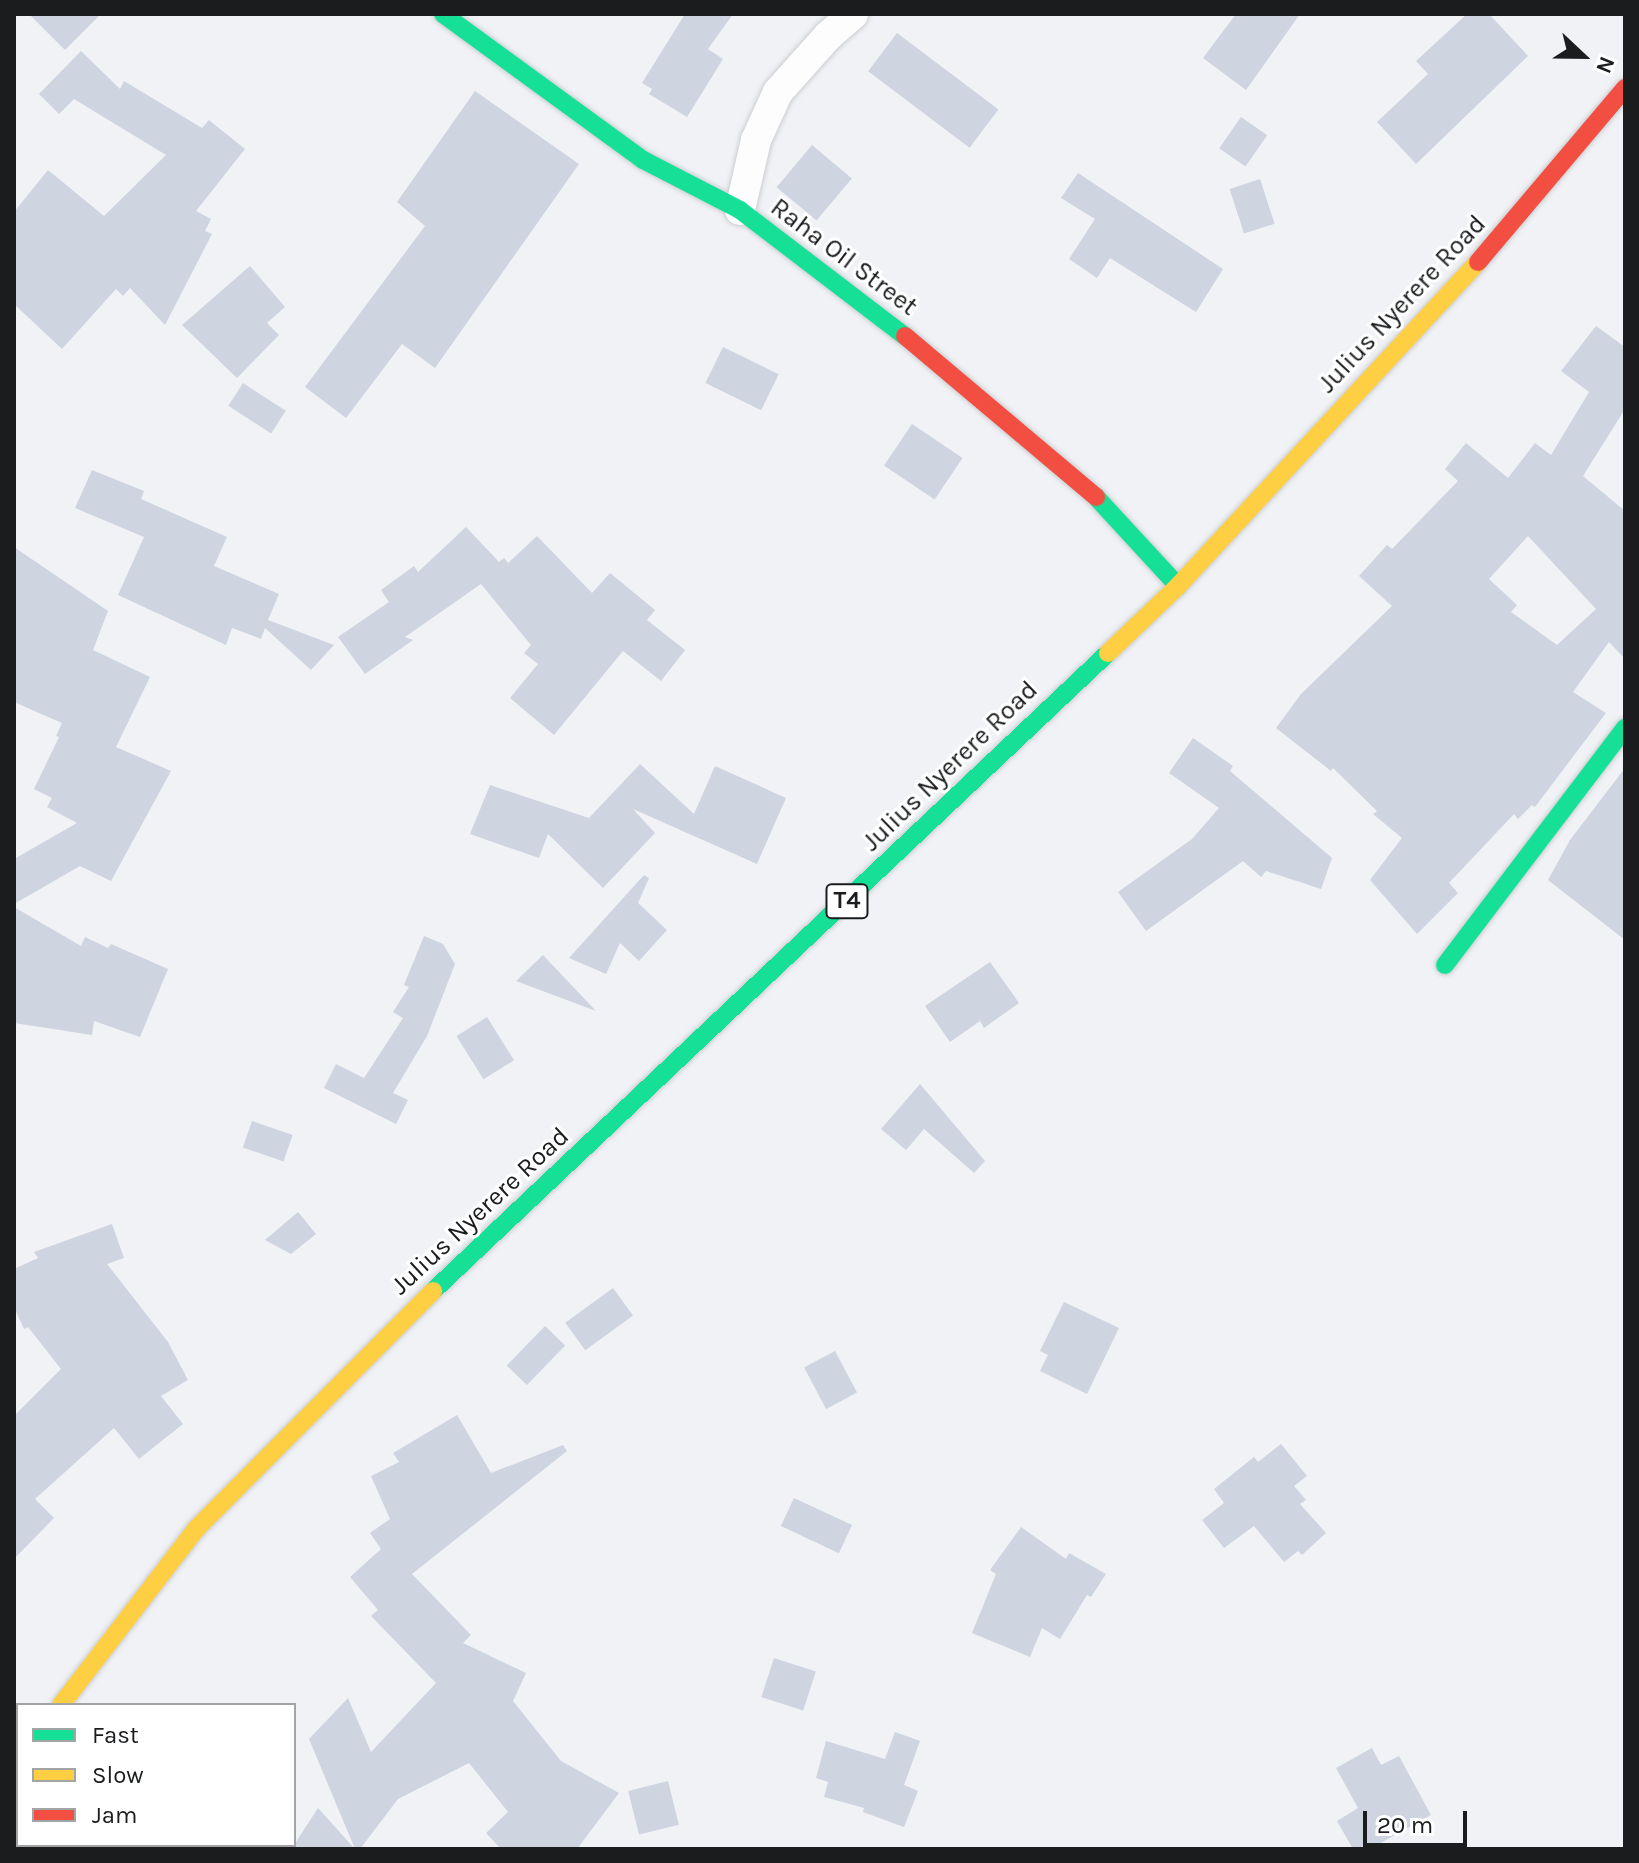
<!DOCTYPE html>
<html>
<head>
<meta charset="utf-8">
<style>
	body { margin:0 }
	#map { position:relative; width:1639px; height:1863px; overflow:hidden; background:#f0f2f5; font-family:Karla,sans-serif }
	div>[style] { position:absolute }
	.building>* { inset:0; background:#ced4e0; transform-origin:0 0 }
	.roads { filter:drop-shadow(0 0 2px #ccced1) drop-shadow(0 0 2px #ccced1) }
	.street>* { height:30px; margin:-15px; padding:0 15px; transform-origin:15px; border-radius:15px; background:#fdfdfe }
	.fast>* { height:18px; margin:-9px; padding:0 9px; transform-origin:9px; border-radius:9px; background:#16e098 }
	.slow>* { height:18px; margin:-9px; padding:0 9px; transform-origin:9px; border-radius:9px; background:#ffcf43 }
	.jam>* { height:18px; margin:-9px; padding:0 9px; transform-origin:9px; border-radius:9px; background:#f24e42 }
	span { translate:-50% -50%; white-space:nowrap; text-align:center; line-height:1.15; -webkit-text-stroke:6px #fff; paint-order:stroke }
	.shield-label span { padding:2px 6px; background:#fff; border:2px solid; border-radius:6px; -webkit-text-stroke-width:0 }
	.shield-label { font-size:24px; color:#1a1c1e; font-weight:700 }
	.street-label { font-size:26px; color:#1a1c1e }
	.frame { position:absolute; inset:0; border:16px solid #1a1c1e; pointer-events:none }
	.legend { position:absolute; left:16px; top:1703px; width:280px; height:144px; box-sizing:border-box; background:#fff; border:2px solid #a3a4a5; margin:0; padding:10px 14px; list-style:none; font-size:24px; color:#1a1c1e }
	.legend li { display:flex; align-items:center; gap:16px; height:40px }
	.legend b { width:40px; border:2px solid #a3a4a5 }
	.north { position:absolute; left:1543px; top:16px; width:80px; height:80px; -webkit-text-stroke:6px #fff; paint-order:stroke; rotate:112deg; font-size:22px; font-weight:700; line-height:32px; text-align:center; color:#1a1c1e }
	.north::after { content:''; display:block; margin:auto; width:28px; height:36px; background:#1a1c1e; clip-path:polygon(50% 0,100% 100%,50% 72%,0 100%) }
	.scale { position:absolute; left:1363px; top:1811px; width:104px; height:36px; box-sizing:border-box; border:4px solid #1a1c1e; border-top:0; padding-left:10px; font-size:24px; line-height:28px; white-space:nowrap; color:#1a1c1e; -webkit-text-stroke:6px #fff; paint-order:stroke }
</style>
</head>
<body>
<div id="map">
	<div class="building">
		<div style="clip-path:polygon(29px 14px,101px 14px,65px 50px)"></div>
		<div style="clip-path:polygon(685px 14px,733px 14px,708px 49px,723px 59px,687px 117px,649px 94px,652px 89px,642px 83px)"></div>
		<div style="clip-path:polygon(1236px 14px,1300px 14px,1246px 90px,1203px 58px)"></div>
		<div style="clip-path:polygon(1467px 14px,1489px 14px,1528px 56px,1416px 164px,1377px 122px,1428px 74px,1416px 61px)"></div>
		<div style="left:897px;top:33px;width:127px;height:48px;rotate:37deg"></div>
		<div style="clip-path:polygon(81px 51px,120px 89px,124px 81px,202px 128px,209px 120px,245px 149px,196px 211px,211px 219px,205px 231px,212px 234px,165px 325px,130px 288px,123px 296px,116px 289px,62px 349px,14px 304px,14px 212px,48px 170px,104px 216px,166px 155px,74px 99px,59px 114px,39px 94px)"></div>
		<div style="clip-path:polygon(475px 91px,579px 164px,435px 368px,402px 344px,346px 418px,305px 387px,425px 226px,397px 202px)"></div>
		<div style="left:1241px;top:117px;width:32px;height:38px;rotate:35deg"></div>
		<div style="left:812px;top:145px;width:52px;height:55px;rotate:40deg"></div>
		<div style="clip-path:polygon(1078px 173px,1223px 269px,1196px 312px,1110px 258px,1097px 278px,1069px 259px,1095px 219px,1061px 198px)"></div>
		<div style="left:1260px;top:179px;width:47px;height:32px;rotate:72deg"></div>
		<div style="clip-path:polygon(250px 266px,285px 307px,267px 323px,279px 335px,237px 378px,182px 325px)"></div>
		<div style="clip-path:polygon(evenodd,1596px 326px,1625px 347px,1625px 409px,1583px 476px,1625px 511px,1625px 659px,1609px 642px,1573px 692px,1606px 713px,1535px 807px,1532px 805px,1518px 819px,1514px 814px,1449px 883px,1458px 893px,1417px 934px,1370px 880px,1402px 838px,1373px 814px,1377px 811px,1333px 768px,1331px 771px,1276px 728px,1301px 694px,1392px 606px,1359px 576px,1387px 545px,1392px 549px,1458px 481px,1445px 469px,1466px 443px,1508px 478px,1535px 443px,1551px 455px,1589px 392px,1561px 371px,1596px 326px,1528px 536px,1596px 609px,1557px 645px,1511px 612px,1517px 605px,1489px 579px,1528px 536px)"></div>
		<div style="left:723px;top:347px;width:62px;height:40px;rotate:26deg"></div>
		<div style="left:243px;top:383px;width:51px;height:27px;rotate:33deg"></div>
		<div style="left:912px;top:424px;width:61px;height:50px;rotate:34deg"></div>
		<div style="clip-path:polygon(92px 470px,144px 491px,141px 499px,227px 537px,214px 566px,279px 594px,268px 620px,334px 645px,311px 670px,265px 628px,261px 639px,232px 628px,226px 645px,118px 595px,144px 537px,75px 508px)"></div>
		<div style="clip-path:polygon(466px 527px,499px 562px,504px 558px,508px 563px,537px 536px,592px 593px,610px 573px,655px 610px,647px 620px,685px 650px,661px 681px,623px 651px,554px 735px,510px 698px,538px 664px,524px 653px,531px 645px,481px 584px,405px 637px,413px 640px,365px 674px,338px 637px,389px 602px,381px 590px,414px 566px,418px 572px)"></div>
		<div style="clip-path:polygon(14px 547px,108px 611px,93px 650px,150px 677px,116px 747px,171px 771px,111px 881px,80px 866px,14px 904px,14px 859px,77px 823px,47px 807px,52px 798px,34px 789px,59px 737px,56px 736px,62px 723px,14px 702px)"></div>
		<div style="clip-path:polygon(1193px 738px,1233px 766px,1230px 771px,1332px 858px,1321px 889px,1266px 871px,1261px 877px,1243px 861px,1146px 931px,1118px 892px,1192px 839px,1219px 808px,1169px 773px)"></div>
		<div style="clip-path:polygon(640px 764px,694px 814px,715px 766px,786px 798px,757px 864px,633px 809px,655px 833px,603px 888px,548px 834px,539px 858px,470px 834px,490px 785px,589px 818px)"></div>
		<div style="clip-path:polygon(1625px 768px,1625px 940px,1548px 880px,1570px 840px)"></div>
		<div style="clip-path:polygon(644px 875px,649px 878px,638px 903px,667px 930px,639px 961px,620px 943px,606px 974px,569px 958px)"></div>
		<div style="clip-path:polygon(14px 907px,81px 946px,85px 937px,108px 948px,111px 944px,168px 969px,140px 1037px,94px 1021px,92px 1035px,14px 1023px)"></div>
		<div style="clip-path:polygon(424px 936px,443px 944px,455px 964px,427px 1036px,393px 1093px,408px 1100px,396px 1124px,324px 1088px,336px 1064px,364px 1078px,403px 1018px,393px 1012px,409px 987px,404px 985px)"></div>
		<div style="clip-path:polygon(543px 955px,596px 1011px,516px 981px)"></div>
		<div style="clip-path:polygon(990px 962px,1019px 1003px,984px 1028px,980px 1021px,950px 1042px,925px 1006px)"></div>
		<div style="left:487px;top:1017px;width:51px;height:36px;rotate:58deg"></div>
		<div style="clip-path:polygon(920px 1084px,985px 1161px,974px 1173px,924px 1129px,906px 1150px,881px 1129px)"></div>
		<div style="left:252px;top:1121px;width:43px;height:28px;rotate:19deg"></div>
		<div style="clip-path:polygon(298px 1212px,316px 1234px,291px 1254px,265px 1240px)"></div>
		<div style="clip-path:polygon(112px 1224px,124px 1258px,107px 1264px,168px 1342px,188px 1380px,161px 1396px,183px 1424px,139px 1459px,114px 1428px,35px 1499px,54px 1518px,14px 1559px,14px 1416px,61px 1369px,28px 1327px,24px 1329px,14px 1307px,14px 1269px,38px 1258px,34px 1252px)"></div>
		<div style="left:613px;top:1288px;width:34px;height:59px;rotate:54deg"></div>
		<div style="clip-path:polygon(1064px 1302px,1119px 1328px,1087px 1394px,1040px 1371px,1048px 1355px,1040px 1351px)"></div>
		<div style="left:545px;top:1326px;width:28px;height:55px;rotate:44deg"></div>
		<div style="left:835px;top:1351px;width:47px;height:35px;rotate:62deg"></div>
		<div style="clip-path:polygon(457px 1415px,491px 1473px,563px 1445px,567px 1451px,412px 1574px,471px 1635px,463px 1643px,526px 1673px,513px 1701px,561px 1761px,619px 1793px,577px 1849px,501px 1849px,486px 1833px,508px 1812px,469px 1763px,398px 1799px,360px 1849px,287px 1849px,294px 1845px,318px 1808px,355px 1849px,309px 1739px,348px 1698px,371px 1752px,436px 1683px,371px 1616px,378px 1610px,350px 1577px,381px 1549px,370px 1533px,390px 1519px,371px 1476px,399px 1462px,393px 1453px)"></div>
		<div style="clip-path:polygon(1281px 1444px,1307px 1476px,1294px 1486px,1306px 1500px,1300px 1504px,1326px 1533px,1302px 1555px,1298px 1551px,1284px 1562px,1254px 1526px,1224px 1548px,1202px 1520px,1224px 1503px,1214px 1489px,1254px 1457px,1258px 1462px)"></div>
		<div style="left:794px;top:1498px;width:64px;height:31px;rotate:25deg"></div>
		<div style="clip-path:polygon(1021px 1527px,1066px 1559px,1069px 1553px,1106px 1574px,1091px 1597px,1087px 1595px,1060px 1639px,1042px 1628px,1030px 1657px,972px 1633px,996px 1574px,990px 1570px)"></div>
		<div style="left:774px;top:1658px;width:44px;height:41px;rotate:18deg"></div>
		<div style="clip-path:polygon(895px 1732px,920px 1741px,904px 1785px,918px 1791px,904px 1827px,863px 1812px,864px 1808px,824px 1797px,828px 1782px,816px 1778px,826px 1741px,885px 1759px)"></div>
		<div style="clip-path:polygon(1372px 1748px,1381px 1765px,1399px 1756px,1431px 1815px,1370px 1849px,1353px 1849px,1337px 1821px,1358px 1808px,1336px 1768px)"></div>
		<div style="left:668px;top:1781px;width:45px;height:41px;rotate:76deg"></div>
	</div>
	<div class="roads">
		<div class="street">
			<div style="left:740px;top:210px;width:72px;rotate:-77.1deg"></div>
			<div style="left:756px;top:140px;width:53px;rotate:-65.4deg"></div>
			<div style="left:778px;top:92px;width:75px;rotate:-48.2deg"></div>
			<div style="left:828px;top:36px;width:33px;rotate:-41deg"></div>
		</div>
		<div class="fast">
			<div style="left:443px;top:14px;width:248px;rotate:36.1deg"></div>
			<div style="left:643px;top:160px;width:109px;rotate:27.3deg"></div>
			<div style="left:740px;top:210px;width:208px;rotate:37.4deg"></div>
			<div style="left:1096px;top:497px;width:121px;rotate:47.3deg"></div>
			<div style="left:1445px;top:965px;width:298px;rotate:-52.8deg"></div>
			<div style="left:433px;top:1291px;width:929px;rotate:-43.39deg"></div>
		</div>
		<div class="slow">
			<div style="left:1108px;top:653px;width:97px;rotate:-43.7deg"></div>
			<div style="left:1178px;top:586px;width:442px;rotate:-47.2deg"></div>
			<div style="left:61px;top:1705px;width:222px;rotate:-52.5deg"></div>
			<div style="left:196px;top:1529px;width:336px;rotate:-45.1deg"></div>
		</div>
		<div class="jam">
			<div style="left:1478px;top:262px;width:228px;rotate:-49.8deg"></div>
			<div style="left:905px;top:336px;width:250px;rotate:40.1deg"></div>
			<div style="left:14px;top:1772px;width:7px;rotate:-56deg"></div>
		</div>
	</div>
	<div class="shield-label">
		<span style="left:847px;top:901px">T4</span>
	</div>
	<div class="street-label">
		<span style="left:844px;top:257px;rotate:37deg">Raha Oil Street</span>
		<span style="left:1402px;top:304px;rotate:-47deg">Julius Nyerere Road</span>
		<span style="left:950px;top:766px;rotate:-44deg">Julius Nyerere Road</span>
		<span style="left:480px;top:1211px;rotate:-43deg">Julius Nyerere Road</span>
	</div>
	<div class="frame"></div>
	<ul class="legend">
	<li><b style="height:10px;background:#16e098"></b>Fast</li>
	<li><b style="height:10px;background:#ffcf43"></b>Slow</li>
	<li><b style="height:10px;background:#f24e42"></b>Jam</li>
	</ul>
	<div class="north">N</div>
	<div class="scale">20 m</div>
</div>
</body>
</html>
